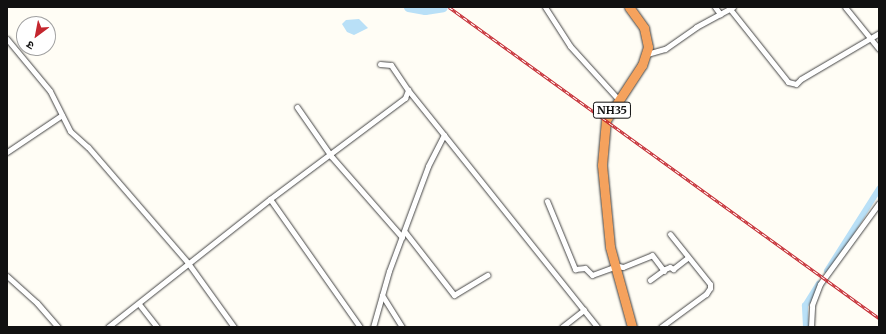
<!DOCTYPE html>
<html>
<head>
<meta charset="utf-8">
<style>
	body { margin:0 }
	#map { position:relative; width:886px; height:334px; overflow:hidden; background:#fffdf5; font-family:Merriweather,"Noto Sans Devanagari",serif }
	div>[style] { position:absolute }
	.water>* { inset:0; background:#b9e0f7 }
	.canal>* { height:5.5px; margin:-2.75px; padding:0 2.75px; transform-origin:2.75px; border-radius:2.75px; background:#b9e0f7 }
	.river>* { height:9px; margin:-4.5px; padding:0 4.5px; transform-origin:4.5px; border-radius:4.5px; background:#b9e0f7 }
	.roads { filter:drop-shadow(0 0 1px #444) drop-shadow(0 0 1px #444) }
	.street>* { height:5px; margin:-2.5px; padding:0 2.5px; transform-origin:2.5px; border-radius:2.5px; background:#fff }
	.highway>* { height:9px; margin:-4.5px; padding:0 4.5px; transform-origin:4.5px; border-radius:4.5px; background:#f5a25d }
	.rail>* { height:3px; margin-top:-1.5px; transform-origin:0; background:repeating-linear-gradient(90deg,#fff 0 4.5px,#c4262e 0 9px); box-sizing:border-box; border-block:1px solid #c4262e }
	span { translate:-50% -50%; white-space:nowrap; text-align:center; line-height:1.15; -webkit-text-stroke:4px #fff; paint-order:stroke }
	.shield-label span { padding:1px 3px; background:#fff; border:1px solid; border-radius:3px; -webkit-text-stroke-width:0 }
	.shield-label { font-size:11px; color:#111; font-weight:700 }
	.frame { position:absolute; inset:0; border:8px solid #111; pointer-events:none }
	.north { position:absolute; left:16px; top:16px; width:40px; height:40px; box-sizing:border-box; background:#fff; border:1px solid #a0a0a0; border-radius:50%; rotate:212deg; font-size:11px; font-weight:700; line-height:16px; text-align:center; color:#111 }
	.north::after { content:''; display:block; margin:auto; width:14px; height:18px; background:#c4262e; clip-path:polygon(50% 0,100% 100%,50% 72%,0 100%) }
</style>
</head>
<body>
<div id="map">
	<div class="water">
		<div style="clip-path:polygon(359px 19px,368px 28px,354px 35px,347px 32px,342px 24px,346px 20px)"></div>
	</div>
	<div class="canal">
		<div style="left:827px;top:271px;width:97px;rotate:-57.6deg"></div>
		<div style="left:806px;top:327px;width:21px;rotate:-93deg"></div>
		<div style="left:805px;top:306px;width:26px;rotate:-58deg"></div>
	</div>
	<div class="river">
		<div style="left:408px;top:7px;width:17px;rotate:10deg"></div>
		<div style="left:425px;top:10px;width:18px;rotate:-9deg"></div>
	</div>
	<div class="roads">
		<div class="street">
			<div style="left:545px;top:7px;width:46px;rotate:57.3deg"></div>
			<div style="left:570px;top:46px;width:73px;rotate:47.8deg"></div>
			<div style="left:715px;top:7px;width:9px;rotate:54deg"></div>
			<div style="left:845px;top:7px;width:54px;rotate:51deg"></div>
			<div style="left:730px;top:9px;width:93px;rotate:51.5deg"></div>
			<div style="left:788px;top:82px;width:8px;rotate:14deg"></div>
			<div style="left:796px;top:84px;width:6px;rotate:-45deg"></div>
			<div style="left:7px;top:39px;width:67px;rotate:50.4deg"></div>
			<div style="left:50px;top:91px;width:45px;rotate:63.4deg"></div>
			<div style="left:70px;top:131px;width:24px;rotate:42deg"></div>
			<div style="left:88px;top:147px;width:153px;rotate:49.2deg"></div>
			<div style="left:188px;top:263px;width:79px;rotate:54.3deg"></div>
			<div style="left:647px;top:54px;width:19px;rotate:-16deg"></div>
			<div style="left:665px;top:49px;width:38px;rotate:-35deg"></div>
			<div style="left:696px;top:27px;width:42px;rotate:-28.4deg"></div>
			<div style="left:380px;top:64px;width:11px;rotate:5deg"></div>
			<div style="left:391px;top:65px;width:30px;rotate:56deg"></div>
			<div style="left:801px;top:79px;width:91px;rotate:-30.5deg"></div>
			<div style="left:297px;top:107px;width:60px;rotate:55.2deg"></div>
			<div style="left:331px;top:156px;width:108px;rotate:48.8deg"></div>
			<div style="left:7px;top:152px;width:66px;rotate:-33.9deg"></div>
			<div style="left:270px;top:199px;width:156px;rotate:54.9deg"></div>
			<div style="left:547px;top:201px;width:74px;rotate:67.6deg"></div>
			<div style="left:575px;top:269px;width:10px;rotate:-6deg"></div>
			<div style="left:585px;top:268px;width:10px;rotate:45deg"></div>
			<div style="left:592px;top:275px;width:23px;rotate:-20deg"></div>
			<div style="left:405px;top:232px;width:80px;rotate:52.1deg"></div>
			<div style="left:454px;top:295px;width:39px;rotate:-31deg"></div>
			<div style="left:614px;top:265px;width:9px;rotate:13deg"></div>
			<div style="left:623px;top:267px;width:31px;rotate:-22deg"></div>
			<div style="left:652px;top:255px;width:20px;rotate:53deg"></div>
			<div style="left:7px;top:276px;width:40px;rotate:42deg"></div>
			<div style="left:37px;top:303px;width:32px;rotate:49deg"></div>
			<div style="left:650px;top:280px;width:19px;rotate:-36deg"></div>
			<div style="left:665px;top:269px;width:5px;rotate:-22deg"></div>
			<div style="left:670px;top:267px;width:4px;rotate:34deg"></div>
			<div style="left:673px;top:269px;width:18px;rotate:-38deg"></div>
			<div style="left:382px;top:295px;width:38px;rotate:58deg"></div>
			<div style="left:139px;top:304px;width:29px;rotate:52deg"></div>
			<div style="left:108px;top:327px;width:206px;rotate:-38.3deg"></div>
			<div style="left:270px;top:199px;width:169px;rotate:-36.8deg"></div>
			<div style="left:405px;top:98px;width:9px;rotate:-69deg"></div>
			<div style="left:408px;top:90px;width:58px;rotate:51.3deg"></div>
			<div style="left:373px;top:327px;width:58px;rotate:-74.1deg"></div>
			<div style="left:389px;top:271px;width:112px;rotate:-69.6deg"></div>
			<div style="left:428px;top:166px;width:35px;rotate:-63deg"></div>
			<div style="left:444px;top:135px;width:246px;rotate:51.4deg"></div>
			<div style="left:562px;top:327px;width:28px;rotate:-38deg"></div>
			<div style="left:661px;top:327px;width:56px;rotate:-36.3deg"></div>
			<div style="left:706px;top:294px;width:7px;rotate:-56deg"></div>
			<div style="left:710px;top:288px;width:4px;rotate:-90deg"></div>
			<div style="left:710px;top:284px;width:64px;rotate:-128.7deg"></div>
			<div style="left:811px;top:327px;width:22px;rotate:-87deg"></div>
			<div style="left:812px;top:305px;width:22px;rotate:-69deg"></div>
			<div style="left:820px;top:284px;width:100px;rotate:-53.9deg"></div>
		</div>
		<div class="highway">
			<div style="left:629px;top:7px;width:26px;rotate:54deg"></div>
			<div style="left:644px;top:28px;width:19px;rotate:78deg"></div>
			<div style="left:648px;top:47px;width:19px;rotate:108deg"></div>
			<div style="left:642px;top:65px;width:66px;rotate:123.2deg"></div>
			<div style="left:606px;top:120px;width:45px;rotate:95.1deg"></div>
			<div style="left:602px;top:165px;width:82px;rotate:84.4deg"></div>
			<div style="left:610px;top:247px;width:83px;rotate:74.6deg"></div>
		</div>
	</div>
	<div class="rail">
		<div style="left:449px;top:7px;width:531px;rotate:35.88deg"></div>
	</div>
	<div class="shield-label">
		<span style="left:612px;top:110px">NH35</span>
	</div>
	<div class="frame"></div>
	<div class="north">उ</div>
</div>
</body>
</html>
